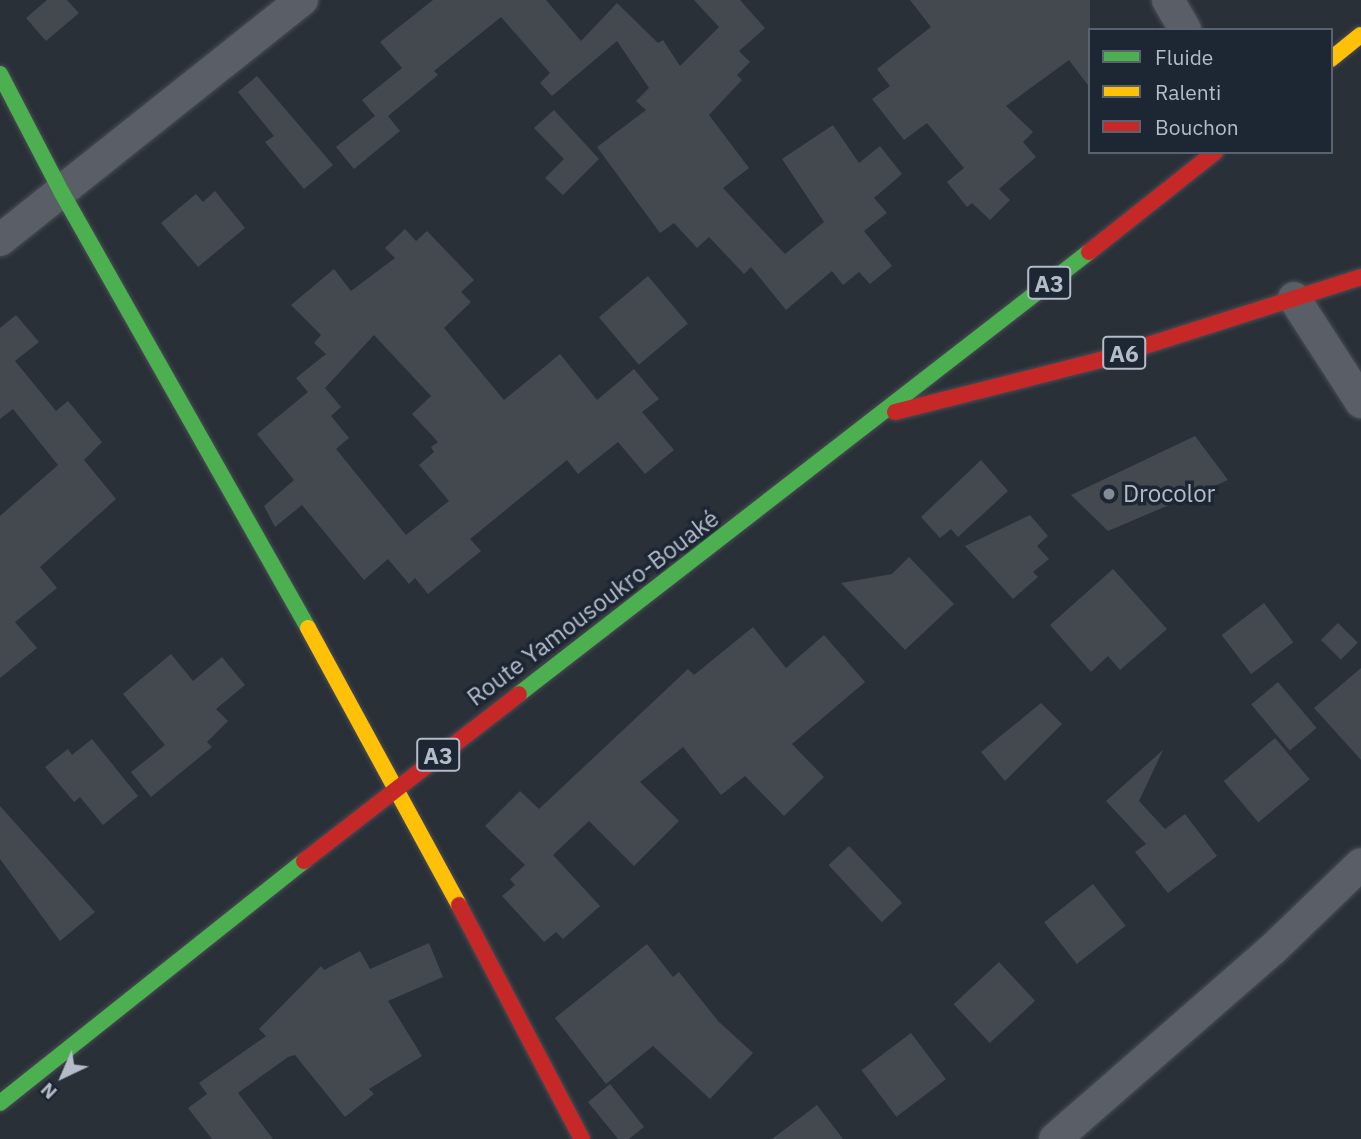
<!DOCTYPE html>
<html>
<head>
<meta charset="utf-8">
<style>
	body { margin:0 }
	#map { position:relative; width:1361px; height:1139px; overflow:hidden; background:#2a3038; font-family:"IBM Plex Sans",sans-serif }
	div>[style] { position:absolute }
	.building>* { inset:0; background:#444950; transform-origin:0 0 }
	.roads { filter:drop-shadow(0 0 2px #484c53) drop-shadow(0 0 2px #484c53) }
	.street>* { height:32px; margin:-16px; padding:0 16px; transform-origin:16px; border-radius:16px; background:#5a5e66 }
	.fast>* { height:16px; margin:-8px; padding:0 8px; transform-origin:8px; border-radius:8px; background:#4caf50 }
	.slow>* { height:16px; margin:-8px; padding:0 8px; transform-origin:8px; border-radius:8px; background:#ffc107 }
	.jam>* { height:16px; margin:-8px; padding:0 8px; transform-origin:8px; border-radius:8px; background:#c62828 }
	.dots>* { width:19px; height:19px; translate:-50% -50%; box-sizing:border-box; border:4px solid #1d2633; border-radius:50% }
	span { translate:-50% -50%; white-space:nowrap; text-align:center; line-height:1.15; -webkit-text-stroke:7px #1d2633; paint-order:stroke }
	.shield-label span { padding:2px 5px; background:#1d2633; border:2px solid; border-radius:5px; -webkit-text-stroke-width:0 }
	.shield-label { font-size:23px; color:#b4bcc9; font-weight:700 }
	.poi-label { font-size:24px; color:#b4bcc9 }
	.left { translate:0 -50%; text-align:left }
	.street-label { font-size:24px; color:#b4bcc9 }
	.legend { position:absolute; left:1088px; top:28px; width:245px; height:126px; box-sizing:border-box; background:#1d2633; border:2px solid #59626f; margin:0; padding:9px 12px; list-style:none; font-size:21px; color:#b4bcc9 }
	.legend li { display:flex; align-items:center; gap:14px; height:35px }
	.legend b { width:35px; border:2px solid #59626f }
	.north { position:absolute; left:28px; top:1041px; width:70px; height:70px; -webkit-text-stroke:5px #1d2633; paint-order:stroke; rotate:224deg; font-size:19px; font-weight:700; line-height:28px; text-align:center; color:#b4bcc9 }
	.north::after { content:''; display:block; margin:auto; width:24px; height:32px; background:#b4bcc9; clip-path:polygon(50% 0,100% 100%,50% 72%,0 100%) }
</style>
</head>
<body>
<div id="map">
	<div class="building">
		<div style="clip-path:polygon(47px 0,67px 0,79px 13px,46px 41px,26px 18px)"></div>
		<div style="clip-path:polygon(433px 0,546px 0,581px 41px,617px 3px,658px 43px,663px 40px,680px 66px,719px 27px,694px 0,740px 0,765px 28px,739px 51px,750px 62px,737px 75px,742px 80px,709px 115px,749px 168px,723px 188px,785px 254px,824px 222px,782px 159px,833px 125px,859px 163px,880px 146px,902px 174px,874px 198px,887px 213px,864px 231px,892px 266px,870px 284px,859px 272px,843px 285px,832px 271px,786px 310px,751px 267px,744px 274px,709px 237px,697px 248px,674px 223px,660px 233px,597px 147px,646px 110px,636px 101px,649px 88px,617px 41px,552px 96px,540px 83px,550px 73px,501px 17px,434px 71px,438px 75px,388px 116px,400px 131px,354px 169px,336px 147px,375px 116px,362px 100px,402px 68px,380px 42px)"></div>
		<div style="clip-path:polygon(910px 0,1090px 0,1090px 88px,1069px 60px,1006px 106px,1033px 132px,1023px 142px,1036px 157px,999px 189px,1010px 200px,990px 220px,972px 203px,967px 207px,947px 182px,964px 168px,927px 123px,904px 140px,872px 99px,890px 86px,877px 69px,931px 27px)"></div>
		<div style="clip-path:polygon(257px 76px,333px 165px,304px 189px,265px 142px,274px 136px,238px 92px)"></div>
		<div style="clip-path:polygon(554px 110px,599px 159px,563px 195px,545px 178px,564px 159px,534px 128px)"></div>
		<div style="clip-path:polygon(215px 191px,245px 228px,198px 267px,161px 223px,196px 194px,203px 202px)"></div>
		<div style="clip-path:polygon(evenodd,405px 229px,416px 241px,427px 231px,474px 280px,461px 292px,471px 302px,444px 328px,504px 400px,560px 354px,597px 400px,634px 369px,659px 399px,642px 412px,674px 450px,645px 474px,618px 442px,578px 474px,567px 460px,470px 539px,481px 551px,428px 594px,415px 578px,409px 584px,388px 559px,364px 580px,302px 505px,275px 527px,264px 506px,294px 480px,257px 434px,308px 392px,296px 378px,326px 354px,314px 343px,321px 335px,291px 305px,334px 269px,351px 291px,395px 258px,385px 248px,405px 229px,374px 335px,431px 396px,412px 414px,438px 442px,431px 447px,434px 452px,419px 465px,449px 501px,406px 535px,336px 449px,349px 438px,331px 416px,341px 407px,325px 388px,374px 335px)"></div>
		<div style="left:648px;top:276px;width:62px;height:64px;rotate:50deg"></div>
		<div style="clip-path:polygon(16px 315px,39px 342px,15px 361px,56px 411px,68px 401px,102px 442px,84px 460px,116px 499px,40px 567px,57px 588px,15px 622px,37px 648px,0 678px,0 516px,58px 465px,13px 409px,0 419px,0 328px)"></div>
		<div style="clip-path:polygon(1195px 436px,1228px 480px,1108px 531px,1071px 495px)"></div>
		<div style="clip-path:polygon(981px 460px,1008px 491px,958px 537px,951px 529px,940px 538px,921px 517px)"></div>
		<div style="clip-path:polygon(1030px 515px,1048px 536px,1037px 546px,1049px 559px,1033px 572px,1038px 577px,1013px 599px,965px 546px)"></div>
		<div style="clip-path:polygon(909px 557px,954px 604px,905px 650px,841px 583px,892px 574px)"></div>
		<div style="clip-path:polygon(1113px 569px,1167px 629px,1120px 670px,1108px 656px,1091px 672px,1050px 625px)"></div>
		<div style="left:1264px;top:603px;width:49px;height:53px;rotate:53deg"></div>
		<div style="left:1338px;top:623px;width:28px;height:24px;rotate:45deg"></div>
		<div style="clip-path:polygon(753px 627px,786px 668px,824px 635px,865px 682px,792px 744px,824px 777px,784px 816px,745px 776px,721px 795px,683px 747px,640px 782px,679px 821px,634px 866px,589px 821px,553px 855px,600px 906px,563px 939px,556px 932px,544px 942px,502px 896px,515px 885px,510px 879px,525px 865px,485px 826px,520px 791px,539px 809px,688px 669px,694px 675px)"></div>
		<div style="clip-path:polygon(171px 654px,193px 681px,222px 657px,245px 685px,216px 709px,228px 721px,207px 742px,212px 747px,151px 797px,131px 772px,165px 745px,123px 694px)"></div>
		<div style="clip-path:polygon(1361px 668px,1361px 760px,1314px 708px)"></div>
		<div style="left:1278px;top:682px;width:60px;height:35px;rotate:50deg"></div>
		<div style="clip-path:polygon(1041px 703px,1062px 724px,1005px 781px,981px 752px)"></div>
		<div style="left:1275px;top:738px;width:54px;height:67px;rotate:50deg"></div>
		<div style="clip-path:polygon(92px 739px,138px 796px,103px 825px,80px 797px,74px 802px,45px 767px,68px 749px,72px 755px)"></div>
		<div style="clip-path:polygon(1163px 750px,1139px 801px,1165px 829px,1185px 814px,1217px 856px,1168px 893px,1135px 852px,1146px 844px,1106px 801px)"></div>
		<div style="clip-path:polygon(0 806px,95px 912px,60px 941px,0 859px)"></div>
		<div style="left:849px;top:846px;width:78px;height:28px;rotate:47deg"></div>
		<div style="left:1093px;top:884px;width:53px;height:62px;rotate:52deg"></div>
		<div style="clip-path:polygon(429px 943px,443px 977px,388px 1001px,422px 1056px,369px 1089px,374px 1094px,345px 1117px,295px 1055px,288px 1057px,238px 1093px,273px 1139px,212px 1139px,188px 1108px,207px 1094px,199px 1083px,266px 1036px,259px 1029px,321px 966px,324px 970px,360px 951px,370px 969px)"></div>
		<div style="clip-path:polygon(647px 944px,673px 977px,679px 972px,718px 1021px,753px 1053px,710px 1099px,653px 1046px,606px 1084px,555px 1018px)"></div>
		<div style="left:999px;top:962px;width:53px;height:62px;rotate:47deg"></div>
		<div style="left:911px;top:1033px;width:58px;height:62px;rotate:53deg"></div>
		<div style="clip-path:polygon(610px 1084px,644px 1127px,629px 1139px,618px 1139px,588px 1102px)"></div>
		<div style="clip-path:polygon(817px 1105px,843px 1139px,772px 1139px)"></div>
	</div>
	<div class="roads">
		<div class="street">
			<div style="left:1168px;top:0;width:34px;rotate:60deg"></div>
			<div style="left:0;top:240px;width:386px;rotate:-38.5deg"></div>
			<div style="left:1294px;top:298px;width:124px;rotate:57.2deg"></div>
			<div style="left:1055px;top:1139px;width:289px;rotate:-41.1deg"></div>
			<div style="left:1273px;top:949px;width:122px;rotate:-44deg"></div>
		</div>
		<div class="fast">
			<div style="left:0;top:74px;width:134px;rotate:62.5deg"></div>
			<div style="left:62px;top:193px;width:500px;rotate:60.5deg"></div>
			<div style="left:519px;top:694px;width:721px;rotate:-37.79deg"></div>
			<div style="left:0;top:1103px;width:389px;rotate:-38.5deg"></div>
		</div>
		<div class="slow">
			<div style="left:1331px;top:59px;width:38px;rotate:-39deg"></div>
			<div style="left:308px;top:628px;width:315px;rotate:61.4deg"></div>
		</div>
		<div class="jam">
			<div style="left:1089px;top:252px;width:161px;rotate:-38.4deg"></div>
			<div style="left:895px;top:412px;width:212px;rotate:-14.2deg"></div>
			<div style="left:1101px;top:360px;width:273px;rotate:-17.7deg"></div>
			<div style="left:304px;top:861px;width:272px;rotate:-37.8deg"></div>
			<div style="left:459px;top:905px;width:264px;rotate:62.3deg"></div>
		</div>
	</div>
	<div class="dots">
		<div style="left:1109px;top:494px;background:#848b96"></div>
	</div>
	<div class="shield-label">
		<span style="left:1049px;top:283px">A3</span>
		<span style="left:1124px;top:353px">A6</span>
		<span style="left:438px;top:755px">A3</span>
	</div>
	<div class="poi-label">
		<span class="left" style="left:1123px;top:494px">Drocolor</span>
	</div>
	<div class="street-label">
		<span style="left:593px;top:608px;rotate:-37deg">Route Yamousoukro-Bouaké</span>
	</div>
	<ul class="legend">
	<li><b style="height:9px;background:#4caf50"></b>Fluide</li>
	<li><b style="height:9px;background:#ffc107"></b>Ralenti</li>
	<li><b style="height:9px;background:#c62828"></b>Bouchon</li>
	</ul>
	<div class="north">N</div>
</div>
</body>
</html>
